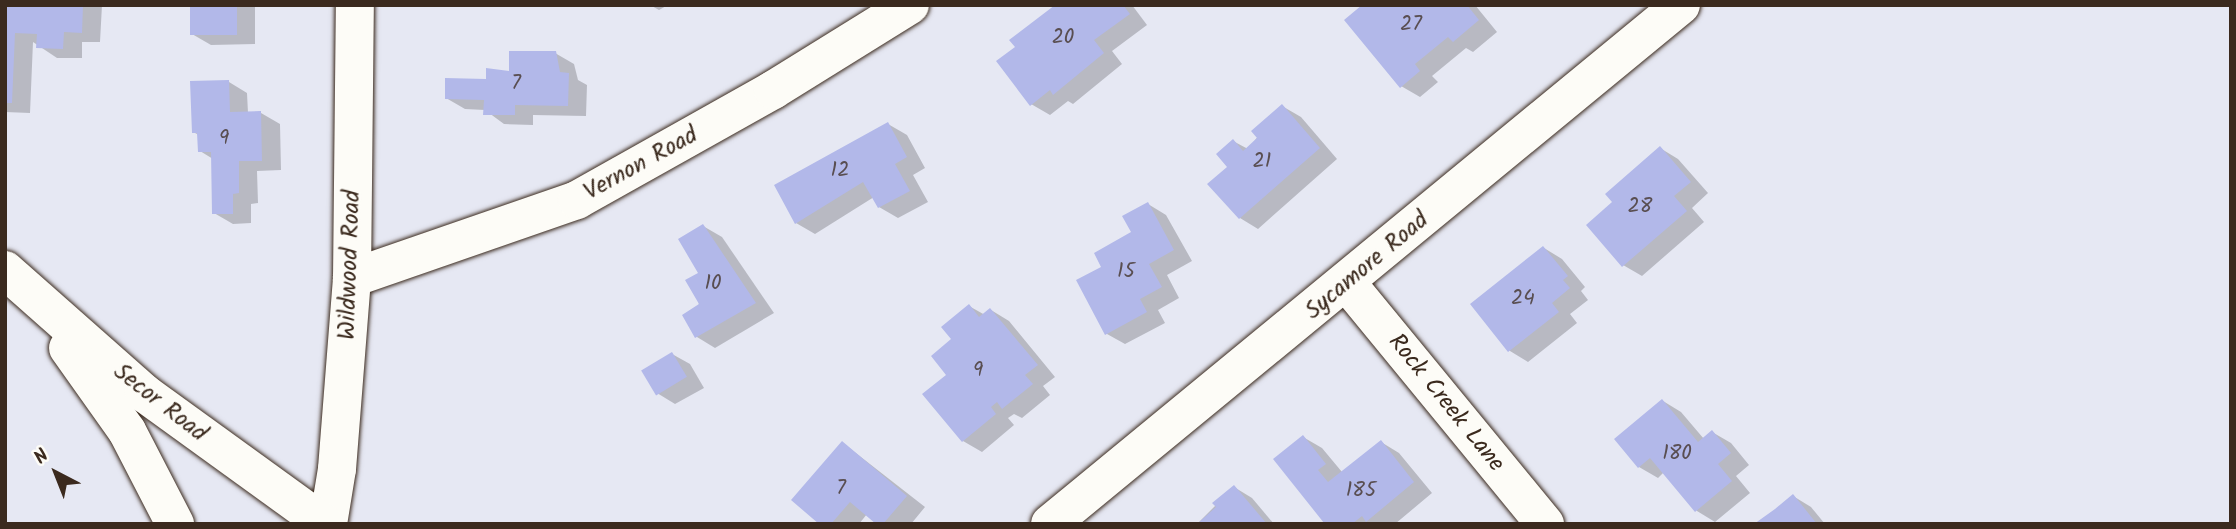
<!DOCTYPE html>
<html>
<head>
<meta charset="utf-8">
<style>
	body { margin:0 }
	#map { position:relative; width:2236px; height:529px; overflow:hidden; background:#e6e8f3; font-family:Kalam,sans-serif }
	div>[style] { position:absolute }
	.shadow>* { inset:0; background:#0003 }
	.building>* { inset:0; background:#b2b8e9; transform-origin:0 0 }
	.roads { filter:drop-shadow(0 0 2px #3b2a1e) drop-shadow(0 0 2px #3b2a1e) }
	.street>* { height:38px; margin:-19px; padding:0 19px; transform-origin:19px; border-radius:19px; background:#fdfcf7 }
	.secondary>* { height:38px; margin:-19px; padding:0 19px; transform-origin:19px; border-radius:19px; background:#fdfcf7 }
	span { translate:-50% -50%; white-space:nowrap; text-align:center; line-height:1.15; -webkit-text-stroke:5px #fdfcf7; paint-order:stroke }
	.number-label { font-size:21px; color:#594e51 }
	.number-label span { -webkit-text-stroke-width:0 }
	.street-label { font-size:24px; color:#3b2a1e }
	.frame { position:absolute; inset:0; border:7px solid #3b2a1e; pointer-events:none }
	.north { position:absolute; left:21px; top:438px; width:70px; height:70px; -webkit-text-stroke:5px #fdfcf7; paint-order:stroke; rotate:318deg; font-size:19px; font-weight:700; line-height:28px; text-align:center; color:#3b2a1e }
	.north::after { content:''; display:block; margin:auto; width:24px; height:32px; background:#3b2a1e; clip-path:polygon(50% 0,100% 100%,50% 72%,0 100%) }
</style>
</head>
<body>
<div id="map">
	<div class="shadow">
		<div style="clip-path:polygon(5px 5px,102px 5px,100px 42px,82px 42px,82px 58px,57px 58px,33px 42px,30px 113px,5px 112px)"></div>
		<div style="clip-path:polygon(190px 5px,255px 5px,255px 44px,211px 45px,192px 34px)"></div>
		<div style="clip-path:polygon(650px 5px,668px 5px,659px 10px)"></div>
		<div style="clip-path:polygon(1058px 5px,1132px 5px,1147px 25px,1112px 51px,1122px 64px,1073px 104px,1068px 101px,1050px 115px,1031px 104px,1017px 47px)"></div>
		<div style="clip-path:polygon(1365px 5px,1475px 5px,1497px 32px,1473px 52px,1466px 48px,1432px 76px,1438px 82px,1420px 97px,1401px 86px)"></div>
		<div style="clip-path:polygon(555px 53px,574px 64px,578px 80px,587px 85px,586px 116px,533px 115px,533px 125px,504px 124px,485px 110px,465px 109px,446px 98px)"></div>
		<div style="clip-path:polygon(229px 82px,247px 93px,248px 113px,261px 113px,280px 124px,281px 170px,257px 171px,258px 203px,251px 204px,251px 223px,233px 224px,214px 213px,213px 159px,200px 151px,199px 135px,193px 132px)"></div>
		<div style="clip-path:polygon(1282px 106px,1301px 117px,1337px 159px,1258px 229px,1240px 218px,1229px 167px,1233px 141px,1248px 149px)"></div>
		<div style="clip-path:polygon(888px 124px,907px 135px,925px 168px,913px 175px,928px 202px,898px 218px,879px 207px,874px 197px,815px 234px,796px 223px)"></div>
		<div style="clip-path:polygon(1660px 148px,1678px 159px,1708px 193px,1692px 208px,1704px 222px,1642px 276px,1623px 265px,1615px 202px)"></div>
		<div style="clip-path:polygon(1148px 204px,1166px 215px,1192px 261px,1167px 275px,1179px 298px,1158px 310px,1165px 323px,1125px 344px,1107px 334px,1104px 267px,1133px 233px)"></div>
		<div style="clip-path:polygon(703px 226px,722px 237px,774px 313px,715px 348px,697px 337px)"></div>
		<div style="clip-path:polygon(1544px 248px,1562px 259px,1585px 287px,1581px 291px,1588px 300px,1570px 314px,1577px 323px,1528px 362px,1510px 351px,1472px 305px)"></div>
		<div style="clip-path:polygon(969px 306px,985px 315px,991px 310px,1009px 321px,1055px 377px,1043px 386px,1050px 395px,1022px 418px,1014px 414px,1008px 418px,1014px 425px,982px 452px,963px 441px,925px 394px,948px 375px,954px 339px)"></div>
		<div style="clip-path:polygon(672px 354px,690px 364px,704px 388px,675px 404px,657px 393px)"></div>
		<div style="clip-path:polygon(1663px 401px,1681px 412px,1704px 439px,1712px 432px,1731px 443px,1749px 465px,1736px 476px,1750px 493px,1715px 522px,1697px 511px,1664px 472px,1658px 478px,1639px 467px,1616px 440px)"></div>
		<div style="clip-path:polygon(1303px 437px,1322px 448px,1342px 472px,1381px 442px,1399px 453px,1432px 493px,1395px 524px,1329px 524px,1276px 459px)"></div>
		<div style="clip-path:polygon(843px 443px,925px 507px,911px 524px,879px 524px,867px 514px,859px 524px,821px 524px)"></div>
		<div style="clip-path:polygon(1234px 487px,1252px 498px,1274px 524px,1197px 524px)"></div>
		<div style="clip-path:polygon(1793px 496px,1811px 507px,1825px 524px,1758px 524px)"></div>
	</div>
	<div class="building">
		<div style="clip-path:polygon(5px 5px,83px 5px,82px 33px,64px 32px,63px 49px,36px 48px,37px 34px,15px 33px,12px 103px,5px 103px)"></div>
		<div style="left:190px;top:5px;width:47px;height:30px"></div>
		<div style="clip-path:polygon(1055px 5px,1123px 5px,1130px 14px,1094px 40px,1104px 53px,1053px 95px,1050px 90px,1030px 106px,996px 61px,1015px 47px,1009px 40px)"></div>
		<div style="clip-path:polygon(1362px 5px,1467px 5px,1479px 20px,1453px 42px,1448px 37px,1415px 64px,1420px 71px,1400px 88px,1344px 20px)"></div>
		<div style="clip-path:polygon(509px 51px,556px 51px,560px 72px,569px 73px,568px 106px,515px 105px,515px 115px,483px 115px,484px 100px,445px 99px,445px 78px,486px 79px,486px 68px,509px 71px)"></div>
		<div style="clip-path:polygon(229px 80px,230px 112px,261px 111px,262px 161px,239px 161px,239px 193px,233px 194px,233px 214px,212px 214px,211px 152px,198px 152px,197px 133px,192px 133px,190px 81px)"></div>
		<div style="clip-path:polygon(1282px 104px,1320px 148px,1239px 219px,1207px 184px,1227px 167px,1216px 154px,1233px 139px,1243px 151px,1257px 138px,1251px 131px)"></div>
		<div style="clip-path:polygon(888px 122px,907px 157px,895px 164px,910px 191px,878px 208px,863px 182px,795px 224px,774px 185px)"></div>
		<div style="clip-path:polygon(1660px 146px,1691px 182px,1674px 196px,1687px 211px,1622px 267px,1586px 225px,1612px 202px,1605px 194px)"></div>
		<div style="clip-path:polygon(1148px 202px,1174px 250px,1149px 264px,1162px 287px,1140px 299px,1147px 312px,1105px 335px,1076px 280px,1101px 267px,1094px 253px,1131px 232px,1122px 216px)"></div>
		<div style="clip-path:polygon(703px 224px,756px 303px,695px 338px,682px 315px,699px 304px,685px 280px,698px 273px,678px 239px)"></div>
		<div style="clip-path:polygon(1543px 246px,1568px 276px,1563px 280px,1570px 288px,1552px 303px,1559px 312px,1508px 352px,1470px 304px)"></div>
		<div style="clip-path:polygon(969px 304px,979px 317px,990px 308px,1038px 365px,1025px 375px,1033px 384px,1002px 409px,997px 402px,991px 407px,996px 414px,962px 442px,922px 394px,946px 375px,931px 356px,951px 339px,941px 327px)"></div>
		<div style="left:672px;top:352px;width:29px;height:36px;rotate:59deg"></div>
		<div style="clip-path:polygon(1662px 399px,1698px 442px,1712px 430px,1731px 453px,1718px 464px,1732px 481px,1695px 512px,1650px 458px,1638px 468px,1614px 439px)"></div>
		<div style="clip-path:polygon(1303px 435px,1326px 464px,1318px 470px,1328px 482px,1381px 440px,1414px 482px,1366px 522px,1362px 516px,1352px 524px,1324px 523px,1273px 459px)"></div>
		<div style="clip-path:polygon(842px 441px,907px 496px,883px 524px,876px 524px,850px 502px,831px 524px,819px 524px,791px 500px)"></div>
		<div style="clip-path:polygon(1234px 485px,1267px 524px,1197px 524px,1216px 507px,1212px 503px)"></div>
		<div style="clip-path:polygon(1793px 494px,1817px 524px,1754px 524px,1775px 509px)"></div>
	</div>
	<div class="roads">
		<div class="street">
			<div style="left:352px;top:278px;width:238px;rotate:-19.1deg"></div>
			<div style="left:577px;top:200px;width:225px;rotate:-29.3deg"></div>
			<div style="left:773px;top:90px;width:161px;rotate:-31.8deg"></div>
			<div style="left:1347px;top:283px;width:312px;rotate:50.6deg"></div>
			<div style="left:328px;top:524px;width:56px;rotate:-80.7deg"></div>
			<div style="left:337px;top:469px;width:192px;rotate:-85.5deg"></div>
			<div style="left:352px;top:278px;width:273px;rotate:-89.4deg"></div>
			<div style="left:1050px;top:524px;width:817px;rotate:-39.44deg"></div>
		</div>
		<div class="secondary">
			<div style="left:5px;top:270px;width:186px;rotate:41.5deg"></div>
			<div style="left:144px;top:393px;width:223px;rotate:35.9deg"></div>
			<div style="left:68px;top:348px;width:102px;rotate:54.6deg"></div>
			<div style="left:127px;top:431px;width:105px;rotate:62.7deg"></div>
		</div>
	</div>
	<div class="number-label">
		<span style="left:1411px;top:25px">27</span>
		<span style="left:1063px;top:38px">20</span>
		<span style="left:516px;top:84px">7</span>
		<span style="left:224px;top:139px">9</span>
		<span style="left:1262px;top:162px">21</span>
		<span style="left:840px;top:171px">12</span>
		<span style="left:1640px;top:207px">28</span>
		<span style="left:1126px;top:272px">15</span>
		<span style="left:713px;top:284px">10</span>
		<span style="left:1523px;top:299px">24</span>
		<span style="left:978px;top:371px">9</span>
		<span style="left:1677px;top:454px">180</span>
		<span style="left:841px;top:489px">7</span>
		<span style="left:1361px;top:491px">185</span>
	</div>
	<div class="street-label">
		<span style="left:641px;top:164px;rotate:-29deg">Vernon Road</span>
		<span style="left:350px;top:265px;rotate:-88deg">Wildwood Road</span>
		<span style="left:1367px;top:266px;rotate:-40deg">Sycamore Road</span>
		<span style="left:160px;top:403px;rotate:38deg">Secor Road</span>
		<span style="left:1446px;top:403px;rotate:51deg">Rock Creek Lane</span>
	</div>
	<div class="frame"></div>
	<div class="north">N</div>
</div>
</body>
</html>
